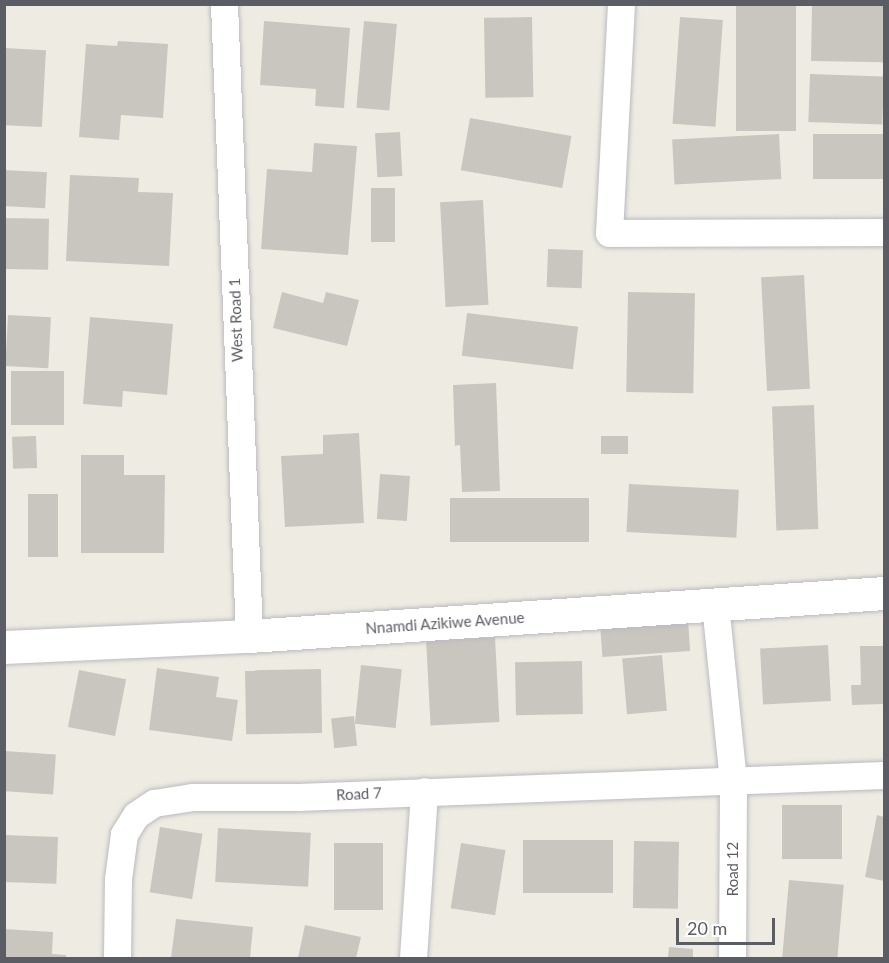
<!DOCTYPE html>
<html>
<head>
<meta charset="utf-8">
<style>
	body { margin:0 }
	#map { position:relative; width:889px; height:963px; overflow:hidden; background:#eeece2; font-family:Lato,sans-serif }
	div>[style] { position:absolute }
	.building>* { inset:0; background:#c9c6bf; transform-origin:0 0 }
	.roads { filter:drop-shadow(0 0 2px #babbc1) drop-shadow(0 0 2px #babbc1) }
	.minor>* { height:27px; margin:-13.5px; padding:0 13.5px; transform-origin:13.5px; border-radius:13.5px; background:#fff }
	.secondary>* { height:33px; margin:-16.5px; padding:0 16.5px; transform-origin:16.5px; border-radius:16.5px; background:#fff }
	span { translate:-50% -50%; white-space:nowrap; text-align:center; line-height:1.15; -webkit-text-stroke:4.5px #fff; paint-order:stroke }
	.street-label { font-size:15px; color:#5a5d63 }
	.frame { position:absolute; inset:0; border:6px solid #5a5d63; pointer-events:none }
	.scale { position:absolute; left:676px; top:918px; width:99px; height:27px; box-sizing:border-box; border:3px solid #5a5d63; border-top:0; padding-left:8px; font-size:18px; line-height:21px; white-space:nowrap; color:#5a5d63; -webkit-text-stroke:4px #fff; paint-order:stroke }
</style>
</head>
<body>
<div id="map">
	<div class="building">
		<div style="left:736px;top:4px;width:60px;height:127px"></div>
		<div style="left:812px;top:4px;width:72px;height:57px;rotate:1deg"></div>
		<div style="left:532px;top:17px;width:80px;height:48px;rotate:89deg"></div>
		<div style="left:680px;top:17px;width:43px;height:107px;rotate:4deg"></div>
		<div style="clip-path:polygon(264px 21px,350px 28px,344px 108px,315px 106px,316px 89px,260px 85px)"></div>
		<div style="left:364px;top:21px;width:33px;height:87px;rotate:5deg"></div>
		<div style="clip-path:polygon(118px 41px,168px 44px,163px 118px,121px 115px,119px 140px,79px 137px,86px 44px,117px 46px)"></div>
		<div style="left:4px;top:48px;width:42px;height:77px;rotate:3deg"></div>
		<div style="left:810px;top:74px;width:74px;height:48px;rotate:2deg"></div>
		<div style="left:470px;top:118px;width:103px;height:53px;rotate:10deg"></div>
		<div style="left:400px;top:132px;width:44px;height:25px;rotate:87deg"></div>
		<div style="left:779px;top:134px;width:45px;height:107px;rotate:87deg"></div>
		<div style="left:884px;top:134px;width:45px;height:71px;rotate:90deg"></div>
		<div style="clip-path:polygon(314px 143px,357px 146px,348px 255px,261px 249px,267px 169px,312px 172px)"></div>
		<div style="left:4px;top:170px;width:43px;height:36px;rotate:3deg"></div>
		<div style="clip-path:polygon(70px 175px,139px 178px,138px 192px,173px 193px,169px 266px,66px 261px)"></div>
		<div style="left:371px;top:188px;width:24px;height:54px"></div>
		<div style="left:483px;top:200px;width:105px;height:43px;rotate:87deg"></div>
		<div style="left:4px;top:218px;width:45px;height:51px;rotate:1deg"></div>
		<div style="left:548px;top:249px;width:35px;height:38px;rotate:2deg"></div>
		<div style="left:804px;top:275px;width:114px;height:43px;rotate:87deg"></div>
		<div style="clip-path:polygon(282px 292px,323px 303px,326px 292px,359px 300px,347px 346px,273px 328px)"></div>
		<div style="left:628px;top:292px;width:67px;height:100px;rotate:1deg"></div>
		<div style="left:467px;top:313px;width:112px;height:43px;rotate:7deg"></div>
		<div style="left:8px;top:315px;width:43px;height:51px;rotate:3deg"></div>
		<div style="clip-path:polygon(90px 317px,173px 324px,167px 395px,123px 391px,122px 407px,83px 404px)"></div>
		<div style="left:64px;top:371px;width:54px;height:53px;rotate:90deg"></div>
		<div style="clip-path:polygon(496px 383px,500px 491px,462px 492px,460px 445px,455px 446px,453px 385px)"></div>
		<div style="left:814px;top:405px;width:124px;height:42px;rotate:88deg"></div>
		<div style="clip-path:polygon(359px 433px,364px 523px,285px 527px,281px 456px,323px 454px,323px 435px)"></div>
		<div style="left:36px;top:436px;width:32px;height:24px;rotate:88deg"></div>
		<div style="left:601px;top:436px;width:27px;height:18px"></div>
		<div style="clip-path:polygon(81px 455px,124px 455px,124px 475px,165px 475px,164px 553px,81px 553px)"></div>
		<div style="left:380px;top:474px;width:30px;height:45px;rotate:4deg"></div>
		<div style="left:629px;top:484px;width:110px;height:48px;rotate:3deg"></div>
		<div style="left:28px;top:494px;width:30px;height:63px"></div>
		<div style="left:589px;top:498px;width:44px;height:139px;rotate:90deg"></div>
		<div style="left:688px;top:620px;width:31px;height:88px;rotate:86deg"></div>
		<div style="left:495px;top:637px;width:85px;height:69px;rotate:87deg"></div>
		<div style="left:828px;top:645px;width:56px;height:68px;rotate:87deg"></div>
		<div style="clip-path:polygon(860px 646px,884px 646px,884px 704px,852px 705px,851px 685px,861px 685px)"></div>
		<div style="left:662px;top:655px;width:56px;height:40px;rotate:85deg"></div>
		<div style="left:582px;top:661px;width:53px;height:67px;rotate:89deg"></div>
		<div style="left:361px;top:665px;width:41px;height:59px;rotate:6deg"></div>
		<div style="clip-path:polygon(157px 668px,219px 677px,216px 697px,238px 700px,232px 741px,149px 730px)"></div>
		<div style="left:321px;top:669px;width:64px;height:76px;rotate:89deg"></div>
		<div style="left:79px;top:670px;width:48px;height:58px;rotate:11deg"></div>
		<div style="left:354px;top:716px;width:30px;height:23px;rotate:84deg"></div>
		<div style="left:5px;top:751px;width:51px;height:40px;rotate:4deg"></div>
		<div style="left:782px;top:805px;width:60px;height:54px"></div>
		<div style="clip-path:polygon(877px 815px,884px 817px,884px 881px,865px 877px)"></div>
		<div style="left:160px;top:827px;width:43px;height:66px;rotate:9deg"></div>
		<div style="left:218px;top:828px;width:93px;height:54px;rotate:3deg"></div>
		<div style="left:4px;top:835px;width:54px;height:47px;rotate:2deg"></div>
		<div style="left:523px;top:840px;width:90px;height:53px"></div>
		<div style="left:634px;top:841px;width:45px;height:67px;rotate:1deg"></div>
		<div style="left:334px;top:843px;width:49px;height:67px"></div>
		<div style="left:461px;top:843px;width:45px;height:66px;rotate:9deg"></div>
		<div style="left:789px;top:880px;width:55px;height:78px;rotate:5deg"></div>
		<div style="clip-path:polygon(176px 919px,253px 927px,250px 958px,171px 958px)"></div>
		<div style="clip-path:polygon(305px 925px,361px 937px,356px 958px,298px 958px)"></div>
		<div style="clip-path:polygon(4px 929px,53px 932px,52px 954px,66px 955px,66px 958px,4px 958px)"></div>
		<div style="clip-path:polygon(669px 947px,693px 949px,693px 958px,668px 958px)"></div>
	</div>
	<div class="roads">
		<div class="minor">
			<div style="left:224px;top:4px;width:632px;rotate:87.73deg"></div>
			<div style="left:621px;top:4px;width:229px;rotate:93deg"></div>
			<div style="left:609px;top:233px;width:275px;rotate:-0.2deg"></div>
			<div style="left:715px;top:604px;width:177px;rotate:84.2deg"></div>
			<div style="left:733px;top:780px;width:178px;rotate:90.3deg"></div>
			<div style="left:117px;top:958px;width:79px;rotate:-89.3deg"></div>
			<div style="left:118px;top:879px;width:45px;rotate:-82.4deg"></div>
			<div style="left:124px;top:834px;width:22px;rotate:-58deg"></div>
			<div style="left:136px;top:815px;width:22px;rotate:-34deg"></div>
			<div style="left:154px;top:803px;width:38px;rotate:-9deg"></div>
			<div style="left:192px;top:797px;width:106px"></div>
			<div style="left:298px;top:797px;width:586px;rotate:-2.15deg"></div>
			<div style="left:413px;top:958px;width:167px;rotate:-86.2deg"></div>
		</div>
		<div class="secondary">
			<div style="left:4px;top:647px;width:245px;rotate:-2.6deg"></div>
			<div style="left:249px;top:636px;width:636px;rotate:-3.87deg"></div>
		</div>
	</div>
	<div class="street-label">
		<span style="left:236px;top:320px;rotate:-92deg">West Road 1</span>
		<span style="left:445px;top:623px;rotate:-4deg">Nnamdi Azikiwe Avenue</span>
		<span style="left:359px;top:794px;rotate:-3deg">Road 7</span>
		<span style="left:733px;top:869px;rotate:-90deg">Road 12</span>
	</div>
	<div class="frame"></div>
	<div class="scale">20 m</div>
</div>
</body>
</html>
